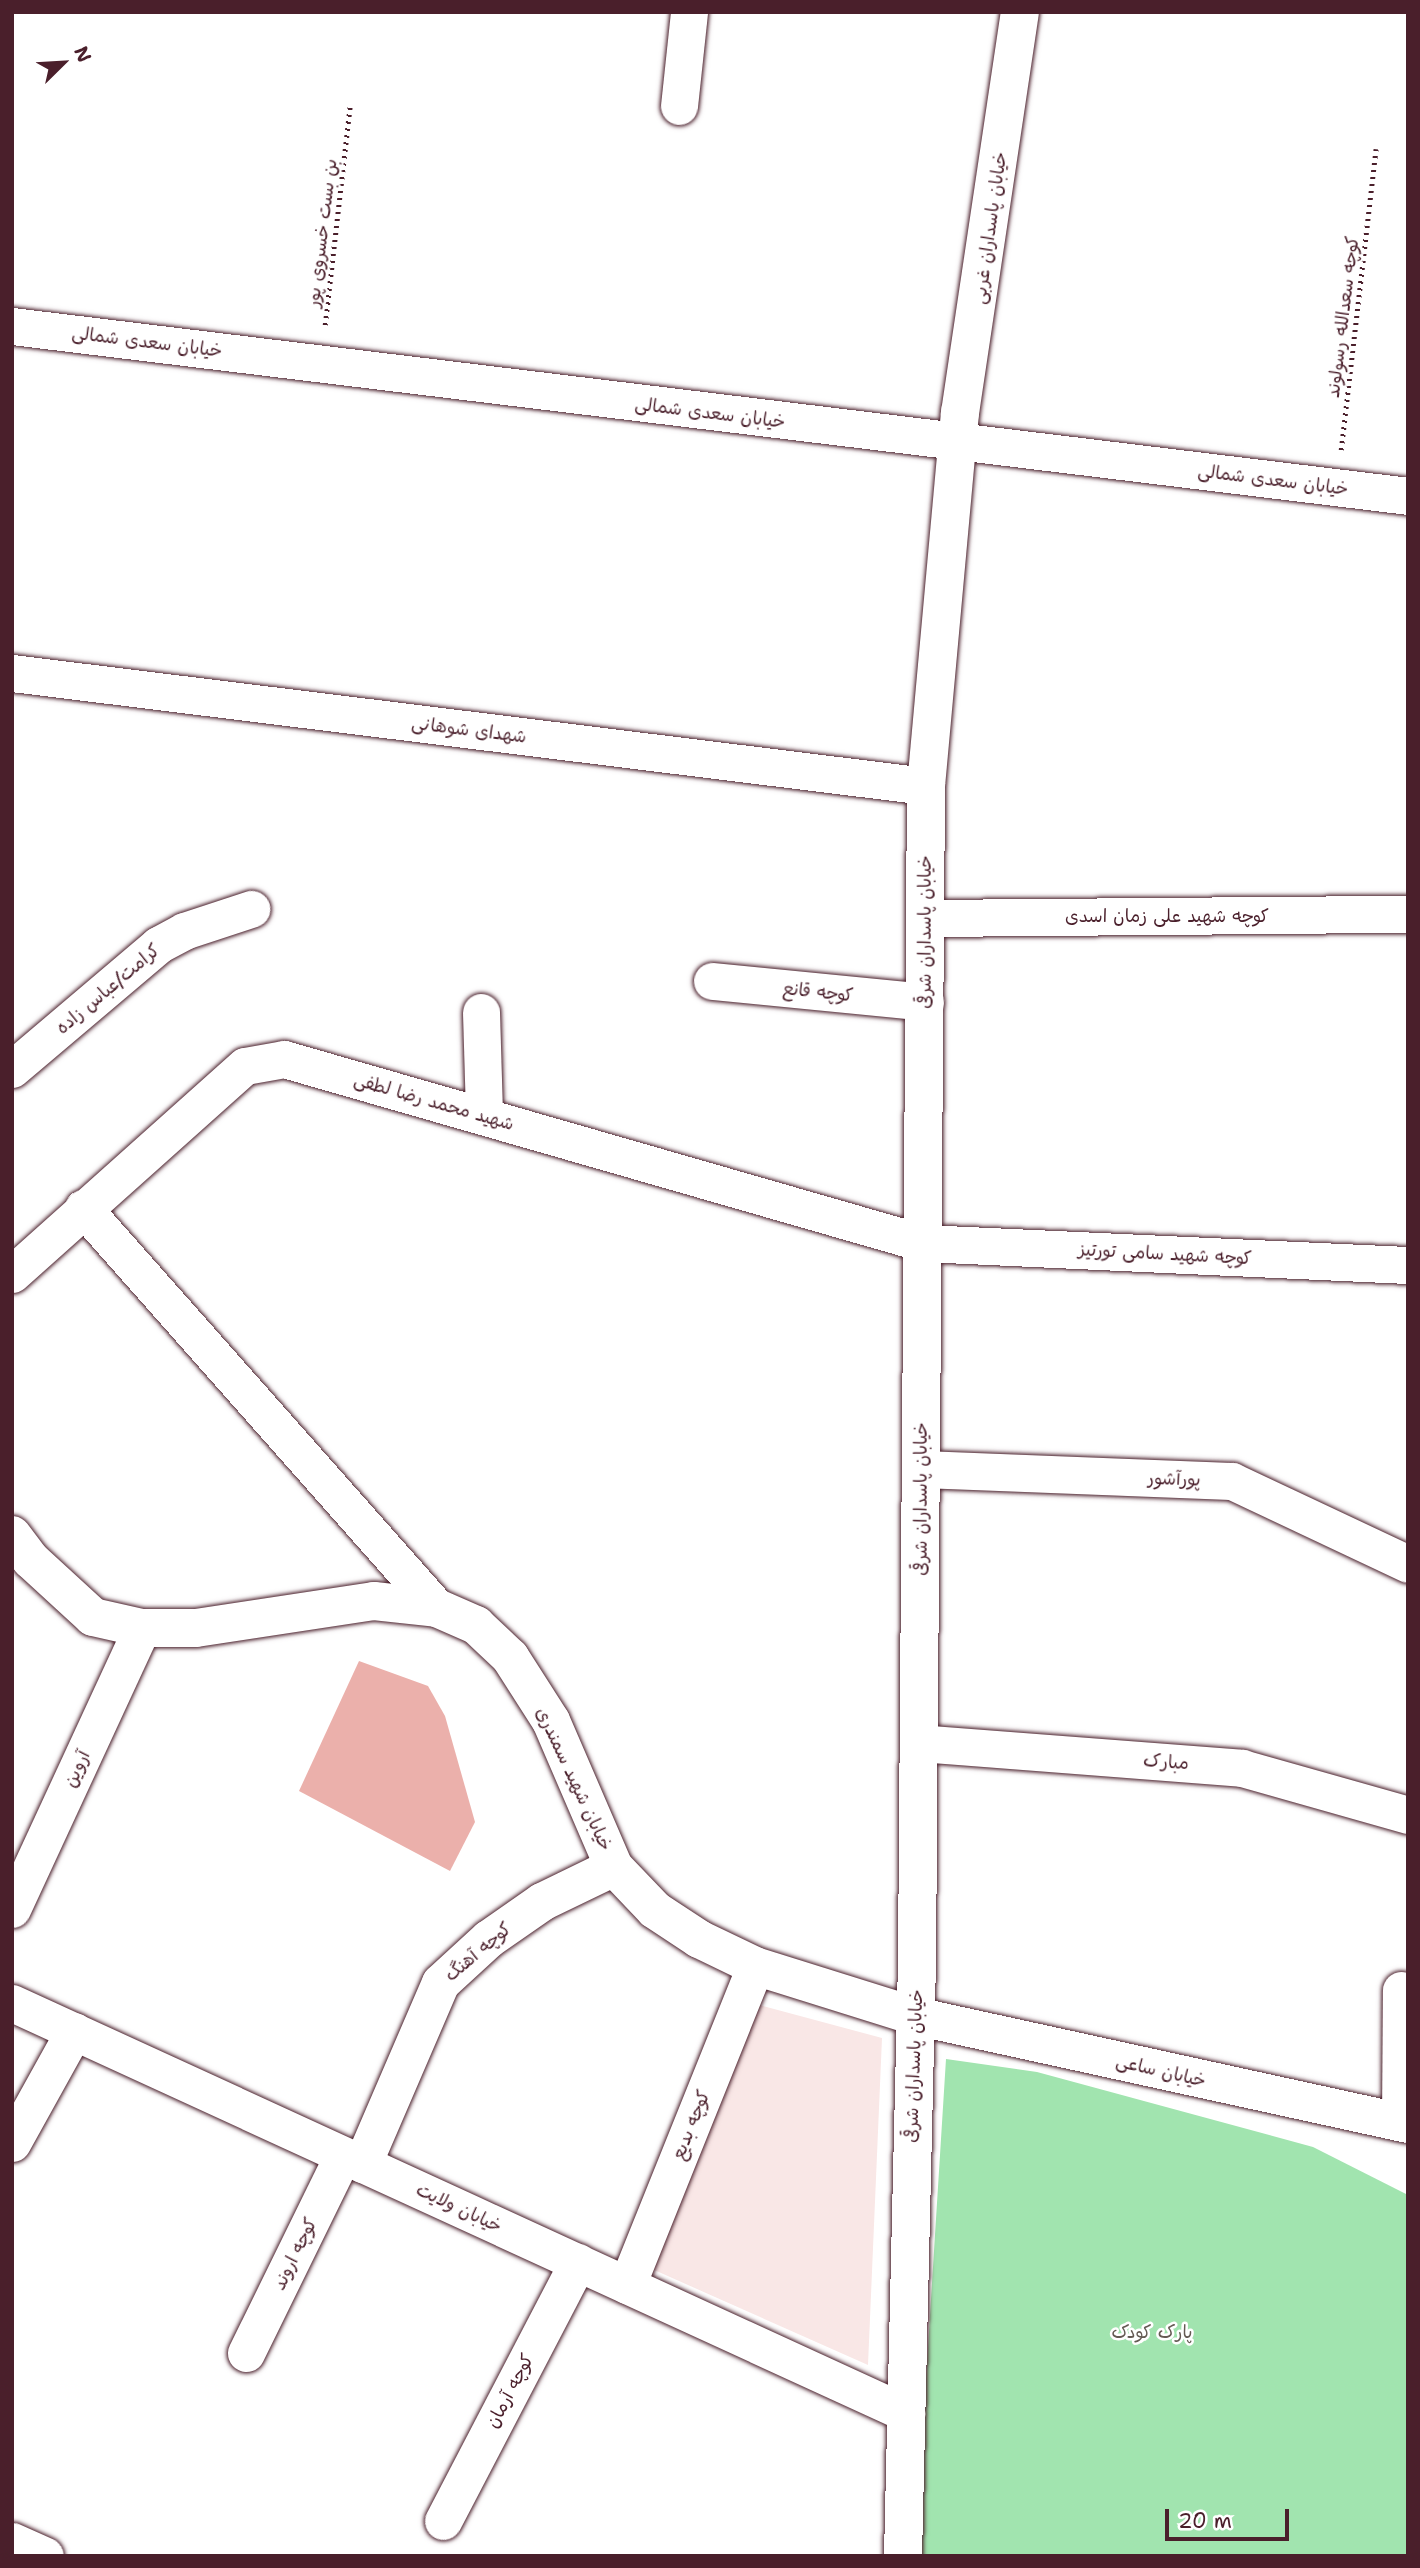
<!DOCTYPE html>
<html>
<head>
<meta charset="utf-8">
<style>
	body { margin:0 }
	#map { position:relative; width:1420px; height:2568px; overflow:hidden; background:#fff; font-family:"Shantell Sans","Playpen Sans Arabic",sans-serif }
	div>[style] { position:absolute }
	.built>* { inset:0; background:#f9e7e6 }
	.green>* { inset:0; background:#a1e4af }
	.building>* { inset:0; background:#ebb0ab }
	.path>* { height:4.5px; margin-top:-2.25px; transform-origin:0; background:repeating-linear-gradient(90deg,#4a1f2b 0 2px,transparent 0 7px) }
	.roads { filter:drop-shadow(0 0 2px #4a1f2b) drop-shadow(0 0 2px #4a1f2b) }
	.street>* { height:37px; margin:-18.5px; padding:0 18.5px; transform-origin:18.5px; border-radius:18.5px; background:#fff }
	.secondary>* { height:38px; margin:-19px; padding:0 19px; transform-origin:19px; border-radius:19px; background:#fff }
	span { translate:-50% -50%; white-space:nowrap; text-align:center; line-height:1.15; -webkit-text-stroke:5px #fff; paint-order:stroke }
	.street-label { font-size:18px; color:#4a1f2b }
	.park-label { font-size:18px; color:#645a53 }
	.frame { position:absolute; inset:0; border:14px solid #4a1f2b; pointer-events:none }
	.north { position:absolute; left:28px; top:28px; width:70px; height:70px; -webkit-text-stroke:5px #fff; paint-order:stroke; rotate:66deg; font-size:19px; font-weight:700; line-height:28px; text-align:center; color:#4a1f2b }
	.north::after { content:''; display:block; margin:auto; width:24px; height:32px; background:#4a1f2b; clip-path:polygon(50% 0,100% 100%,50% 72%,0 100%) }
	.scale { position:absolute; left:1165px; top:2509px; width:124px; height:32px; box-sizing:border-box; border:4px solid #4a1f2b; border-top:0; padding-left:9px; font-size:21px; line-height:24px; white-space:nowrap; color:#4a1f2b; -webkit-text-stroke:5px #fff; paint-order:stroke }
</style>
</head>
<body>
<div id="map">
	<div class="built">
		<div style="clip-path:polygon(759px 2005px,882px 2038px,868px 2365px,652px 2269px)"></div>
	</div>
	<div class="green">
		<div style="clip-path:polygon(946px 2059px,1037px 2072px,1313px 2147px,1408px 2195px,1408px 2556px,915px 2556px)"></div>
	</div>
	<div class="building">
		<div style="clip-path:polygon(359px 1661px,428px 1686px,445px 1716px,475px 1822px,450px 1871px,299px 1791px)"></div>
	</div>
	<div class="path">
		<div style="left:325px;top:325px;width:220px;rotate:-83.5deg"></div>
		<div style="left:1341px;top:450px;width:303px;rotate:-83.4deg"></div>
	</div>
	<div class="roads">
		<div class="street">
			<div style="left:679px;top:106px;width:95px;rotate:-83.9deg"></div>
			<div style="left:12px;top:326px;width:1406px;rotate:6.94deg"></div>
			<div style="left:12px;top:673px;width:921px;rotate:7.05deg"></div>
			<div style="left:926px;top:918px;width:482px;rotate:-0.5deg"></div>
			<div style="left:712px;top:981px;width:214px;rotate:5.6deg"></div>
			<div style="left:481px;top:1012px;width:104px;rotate:88.3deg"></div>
			<div style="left:12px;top:1069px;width:192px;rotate:-40.3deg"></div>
			<div style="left:158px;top:945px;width:30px;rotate:-28deg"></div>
			<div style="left:184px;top:931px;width:71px;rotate:-18.2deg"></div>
			<div style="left:83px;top:1208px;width:534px;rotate:48.49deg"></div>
			<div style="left:12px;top:1274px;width:312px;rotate:-41.8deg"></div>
			<div style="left:245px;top:1066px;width:40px;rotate:-10deg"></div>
			<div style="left:284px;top:1059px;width:665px;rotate:16.06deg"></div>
			<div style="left:923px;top:1243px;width:485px;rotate:2.6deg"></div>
			<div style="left:921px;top:1469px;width:311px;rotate:2.2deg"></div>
			<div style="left:1232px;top:1481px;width:195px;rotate:25.2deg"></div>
			<div style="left:919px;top:1743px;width:324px;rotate:4.4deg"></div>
			<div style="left:1242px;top:1768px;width:173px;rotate:15.8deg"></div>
			<div style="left:12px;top:1909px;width:310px;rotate:-65.2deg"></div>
			<div style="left:12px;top:2003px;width:984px;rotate:24.64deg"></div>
			<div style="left:1400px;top:2121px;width:131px;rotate:-89.6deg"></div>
			<div style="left:12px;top:2143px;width:128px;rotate:-61deg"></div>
			<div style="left:627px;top:2285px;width:344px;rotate:-68.1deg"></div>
			<div style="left:246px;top:2353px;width:220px;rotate:-63.9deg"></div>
			<div style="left:443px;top:2521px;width:292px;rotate:-62.5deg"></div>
			<div style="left:12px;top:2541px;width:36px;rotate:24deg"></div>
		</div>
		<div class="secondary">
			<div style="left:12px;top:1535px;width:31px;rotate:53deg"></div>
			<div style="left:31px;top:1560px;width:84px;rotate:42.6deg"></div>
			<div style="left:93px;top:1617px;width:50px;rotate:12.7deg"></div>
			<div style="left:142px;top:1628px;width:54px"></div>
			<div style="left:196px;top:1628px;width:180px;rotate:-8.6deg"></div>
			<div style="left:374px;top:1601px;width:63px;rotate:6.3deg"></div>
			<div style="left:437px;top:1608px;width:43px;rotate:23.6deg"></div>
			<div style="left:476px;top:1625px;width:47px;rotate:43.3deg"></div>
			<div style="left:510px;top:1657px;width:76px;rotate:57.4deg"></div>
			<div style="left:551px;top:1721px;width:159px;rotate:66.7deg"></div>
			<div style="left:614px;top:1867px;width:59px;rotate:46.4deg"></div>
			<div style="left:655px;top:1910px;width:53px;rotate:33.4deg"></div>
			<div style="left:699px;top:1939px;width:62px;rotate:25.7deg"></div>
			<div style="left:755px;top:1966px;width:168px;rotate:17.4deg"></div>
			<div style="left:915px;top:2016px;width:505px;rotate:12.36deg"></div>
			<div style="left:363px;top:2164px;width:197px;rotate:-66.7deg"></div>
			<div style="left:441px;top:1983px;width:65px;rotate:-42.5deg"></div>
			<div style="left:489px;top:1939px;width:65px;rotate:-34.9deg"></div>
			<div style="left:542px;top:1902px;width:80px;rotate:-25.9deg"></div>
			<div style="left:903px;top:2556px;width:595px;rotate:-88.65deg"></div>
			<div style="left:917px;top:1961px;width:1175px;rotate:-89.56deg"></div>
			<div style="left:926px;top:786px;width:375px;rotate:-84.8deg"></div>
			<div style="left:960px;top:413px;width:405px;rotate:-81.5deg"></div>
		</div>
	</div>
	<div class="street-label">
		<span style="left:990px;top:228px;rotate:-82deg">خیابان پاسداران غربی</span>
		<span style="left:322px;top:233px;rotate:-83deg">بن بست خسروی پور</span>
		<span style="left:1343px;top:317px;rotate:-83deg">کوچه سعدالله رسولوند</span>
		<span style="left:147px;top:342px;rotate:7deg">خیابان سعدی شمالی</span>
		<span style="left:710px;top:413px;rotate:7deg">خیابان سعدی شمالی</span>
		<span style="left:1273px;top:480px;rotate:7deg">خیابان سعدی شمالی</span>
		<span style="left:469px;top:730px;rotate:7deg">شهدای شوهانی</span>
		<span style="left:1167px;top:916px">کوچه شهید علی زمان اسدی</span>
		<span style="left:925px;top:932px;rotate:-90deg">خیابان پاسداران شرقی</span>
		<span style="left:108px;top:989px;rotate:-40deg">کرامت/عباس زاده</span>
		<span style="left:818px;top:992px;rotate:6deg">کوچه قانع</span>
		<span style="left:434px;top:1102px;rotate:16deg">شهید محمد رضا لطفی</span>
		<span style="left:1165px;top:1254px;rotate:3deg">کوچه شهید سامی تورتیز</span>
		<span style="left:1174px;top:1479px;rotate:2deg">پورآشور</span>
		<span style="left:921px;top:1499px;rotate:-90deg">خیابان پاسداران شرقی</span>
		<span style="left:1166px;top:1762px;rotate:4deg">مبارک</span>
		<span style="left:77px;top:1769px;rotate:-65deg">آروین</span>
		<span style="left:574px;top:1779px;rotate:65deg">خیابان شهید سمندری</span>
		<span style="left:478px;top:1952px;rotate:-40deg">کوچه آهنگ</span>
		<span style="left:914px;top:2066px;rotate:-88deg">خیابان پاسداران شرقی</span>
		<span style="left:1161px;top:2071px;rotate:13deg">خیابان ساعی</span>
		<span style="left:691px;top:2125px;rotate:-68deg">کوچه بدیع</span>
		<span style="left:459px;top:2208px;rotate:25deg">خیابان ولایت</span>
		<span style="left:295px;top:2254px;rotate:-64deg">کوچه اروند</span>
		<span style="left:510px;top:2391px;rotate:-62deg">کوچه آرمان</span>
	</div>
	<div class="park-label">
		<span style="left:1152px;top:2332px">پارک کودک</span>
	</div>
	<div class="frame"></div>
	<div class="north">N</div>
	<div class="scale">20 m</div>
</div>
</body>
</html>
